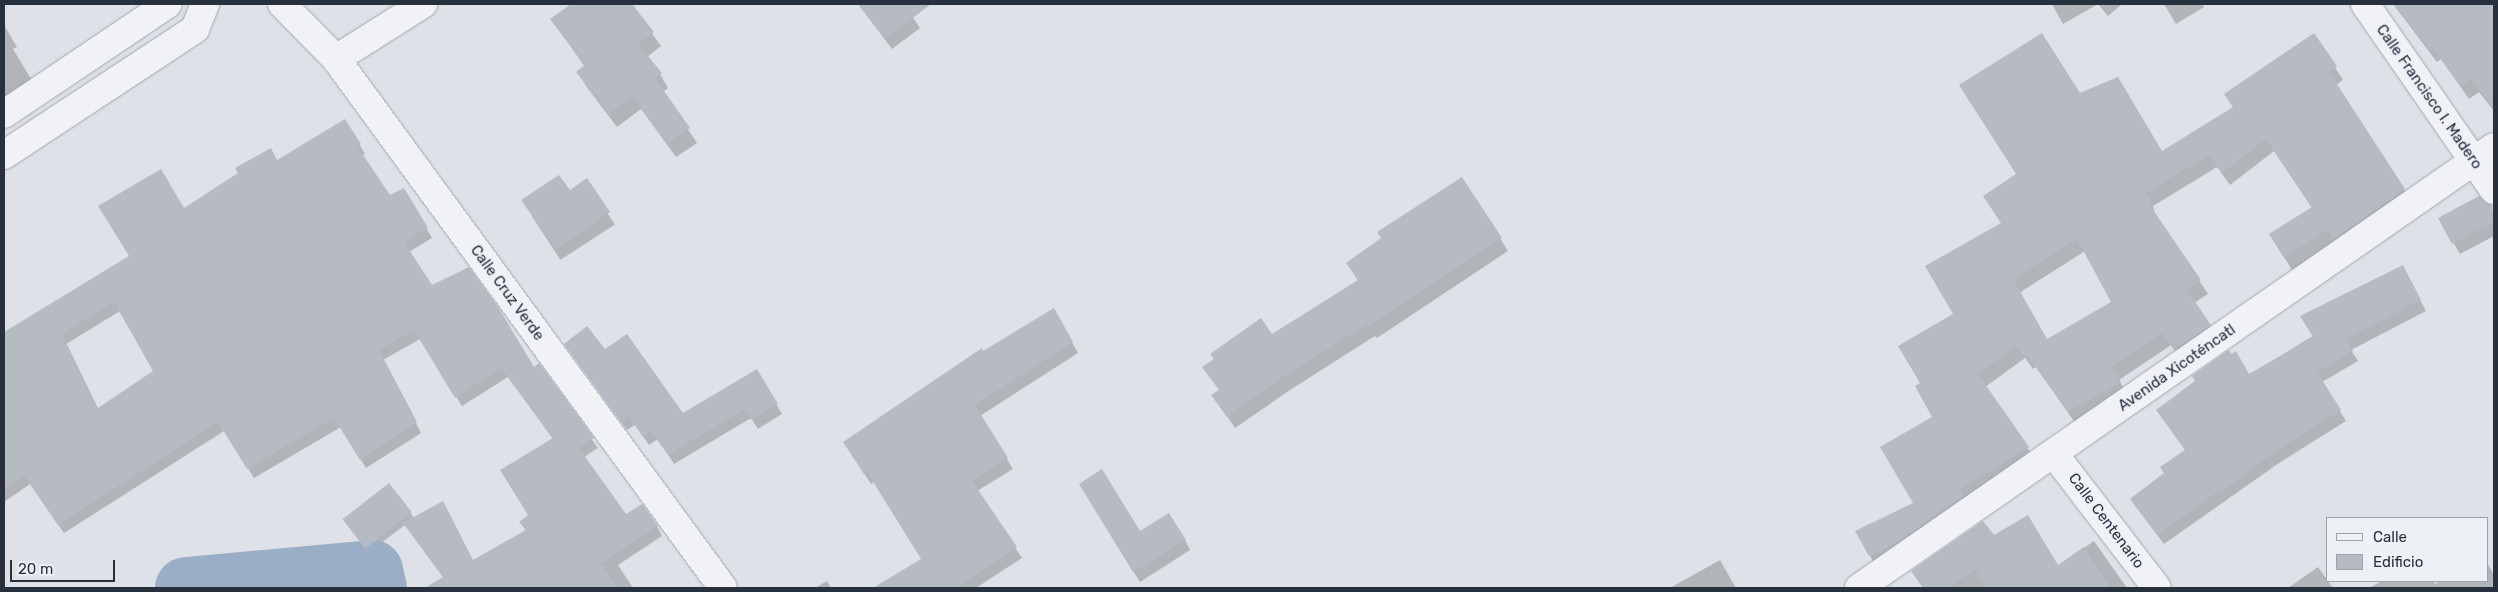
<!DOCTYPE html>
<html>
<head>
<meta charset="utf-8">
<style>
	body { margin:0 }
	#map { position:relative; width:2498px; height:592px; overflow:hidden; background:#dee1e7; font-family:Rubik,sans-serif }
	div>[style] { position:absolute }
	.shadow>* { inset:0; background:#0003; transform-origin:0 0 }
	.river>* { height:62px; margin:-31px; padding:0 31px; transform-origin:31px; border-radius:31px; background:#9aafc5 }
	.building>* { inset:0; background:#b5bac3; transform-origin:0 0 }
	.roads { filter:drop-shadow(0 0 1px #a4a8b1) drop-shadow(0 0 1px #a4a8b1) }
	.street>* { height:28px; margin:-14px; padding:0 14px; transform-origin:14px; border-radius:14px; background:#f0f2f5 }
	span { translate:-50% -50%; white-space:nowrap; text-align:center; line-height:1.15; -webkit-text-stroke:4px #edf0f5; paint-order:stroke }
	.street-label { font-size:15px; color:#282f3d }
	.frame { position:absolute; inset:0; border:5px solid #282f3d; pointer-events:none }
	.legend { position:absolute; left:2326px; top:517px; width:162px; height:65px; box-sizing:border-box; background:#edf0f5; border:1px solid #9ea3ab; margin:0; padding:6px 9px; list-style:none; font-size:15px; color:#282f3d }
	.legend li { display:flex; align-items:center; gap:10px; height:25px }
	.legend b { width:25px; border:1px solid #9ea3ab }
	.scale { position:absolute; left:10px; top:560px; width:105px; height:22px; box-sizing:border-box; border:2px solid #282f3d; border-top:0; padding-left:6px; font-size:15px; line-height:18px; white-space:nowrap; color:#282f3d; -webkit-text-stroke:4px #edf0f5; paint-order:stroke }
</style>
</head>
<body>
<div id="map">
	<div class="shadow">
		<div style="clip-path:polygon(573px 4px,631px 4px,661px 46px,647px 57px,660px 74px,668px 88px,663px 92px,697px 143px,676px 157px,641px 109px,617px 127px,586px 86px,578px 72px,585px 67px,552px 20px)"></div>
		<div style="clip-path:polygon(858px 4px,904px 4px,920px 28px,892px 49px)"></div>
		<div style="clip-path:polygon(2052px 4px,2122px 4px,2108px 16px,2098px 4px,2063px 24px)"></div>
		<div style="clip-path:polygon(2164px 4px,2202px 4px,2204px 7px,2176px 24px)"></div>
		<div style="clip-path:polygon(2393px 4px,2494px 4px,2494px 111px,2479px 92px,2469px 99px,2441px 59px,2437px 62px)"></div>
		<div style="clip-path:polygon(4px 25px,17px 47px,13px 49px,34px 84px,4px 103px)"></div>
		<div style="clip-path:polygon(evenodd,2314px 34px,2343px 80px,2336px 85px,2412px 203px,2335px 242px,2292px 270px,2278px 247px,2312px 208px,2274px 151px,2230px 185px,2217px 167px,2153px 206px,2156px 217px,2208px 294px,2194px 303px,2217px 338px,2183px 362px,2171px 345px,2119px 380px,2127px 395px,2076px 424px,2036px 367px,2033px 369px,2025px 358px,1985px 387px,2036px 460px,1877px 568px,1870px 556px,1914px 504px,1934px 417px,1922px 384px,2002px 224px,2017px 175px,2080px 95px,2161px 153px,2234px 108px,2314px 34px,2085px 251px,2112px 303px,2047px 340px,2019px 293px,2085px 251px)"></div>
		<div style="clip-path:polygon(evenodd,345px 120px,365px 154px,362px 155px,390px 197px,404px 189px,432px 238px,409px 252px,432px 287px,534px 369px,539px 365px,598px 448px,584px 457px,626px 516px,657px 526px,662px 536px,618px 565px,633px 588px,451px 588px,405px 525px,369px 552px,348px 526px,389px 484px,414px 518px,473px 562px,526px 531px,521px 522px,529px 516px,553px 439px,508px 377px,462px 406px,420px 339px,383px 360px,421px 433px,366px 468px,341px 427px,254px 478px,224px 431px,64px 533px,30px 484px,4px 502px,4px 337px,130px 256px,184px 210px,277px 161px,345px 120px,120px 311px,155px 372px,98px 409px,66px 344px,120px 311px)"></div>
		<div style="clip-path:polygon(1462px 178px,1508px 251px,1377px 338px,1375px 336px,1290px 390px,1235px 428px,1213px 396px,1272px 336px,1358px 281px,1348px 263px)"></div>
		<div style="left:586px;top:180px;width:53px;height:65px;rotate:57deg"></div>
		<div style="clip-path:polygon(2491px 206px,2494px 236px,2460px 254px,2439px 218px)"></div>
		<div style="clip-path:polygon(2408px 277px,2426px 311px,2351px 350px,2358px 361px,2322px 382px,2346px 421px,2279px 463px,2164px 544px,2138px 509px,2186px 451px,2157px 410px,2248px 376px)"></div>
		<div style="clip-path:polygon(1054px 310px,1078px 353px,980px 416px,1013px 469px,977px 491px,1022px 558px,976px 588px,909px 588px,900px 573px,923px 560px,874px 482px,871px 484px,850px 452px,983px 353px)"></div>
		<div style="clip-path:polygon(566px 344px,605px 351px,683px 414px,756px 371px,782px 414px,758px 429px,751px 418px,674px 464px,658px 439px,649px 445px,635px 425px,627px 430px)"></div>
		<div style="clip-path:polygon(1086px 495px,1139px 533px,1185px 540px,1190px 550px,1140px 582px)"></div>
		<div style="clip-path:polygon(1993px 537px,2058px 566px,2094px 541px,2127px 588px,1923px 588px,1918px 580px)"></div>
		<div style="clip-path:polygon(1720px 560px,1736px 588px,1670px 588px)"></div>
		<div style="clip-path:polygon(2487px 563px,2494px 575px,2494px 588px,2369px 588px,2382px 581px,2433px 581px,2435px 584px,2440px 581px,2487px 581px)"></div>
		<div style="clip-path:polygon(2318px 567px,2333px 588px,2288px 588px)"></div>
		<div style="clip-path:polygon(827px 581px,831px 588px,815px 588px)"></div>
	</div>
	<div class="river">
		<div style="left:186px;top:588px;width:187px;rotate:-5.2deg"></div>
		<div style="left:372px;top:571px;width:17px;rotate:77deg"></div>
	</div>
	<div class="building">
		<div style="clip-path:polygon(571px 4px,632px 4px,654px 32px,638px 44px,662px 73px,655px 78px,690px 128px,667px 144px,632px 96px,609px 114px,576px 72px,585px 65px,550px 19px)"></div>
		<div style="clip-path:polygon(858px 4px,931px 4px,885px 39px)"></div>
		<div style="clip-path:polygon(2394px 4px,2494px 4px,2494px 109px,2471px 79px,2461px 87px,2432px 47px,2429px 49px)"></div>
		<div style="clip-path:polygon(evenodd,2042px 33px,2080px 93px,2118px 77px,2162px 151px,2233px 107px,2224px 94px,2314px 33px,2337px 66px,2329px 72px,2405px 189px,2334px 239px,2327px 230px,2284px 258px,2269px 234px,2312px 207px,2266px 139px,2222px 173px,2209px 155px,2146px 193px,2152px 202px,2149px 204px,2201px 280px,2187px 290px,2211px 325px,2174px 350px,2162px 333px,2112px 367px,2121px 382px,2068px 412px,2027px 355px,2024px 357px,2016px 346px,1978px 374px,2029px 447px,1960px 489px,1965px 495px,1893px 545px,1869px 556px,1855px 531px,1913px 503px,1880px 447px,1932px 417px,1915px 386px,1920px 383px,1898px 346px,1953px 314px,1925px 266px,2001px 223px,1983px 196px,2016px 174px,1959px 85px,2042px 33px,2077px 239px,2111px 302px,2047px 339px,2013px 279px,2077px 239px)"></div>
		<div style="clip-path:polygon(evenodd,345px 119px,361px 144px,357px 146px,390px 195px,404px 188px,428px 228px,404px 242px,432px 285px,469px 267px,498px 307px,534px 367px,539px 363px,594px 438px,579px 448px,626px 514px,642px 504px,658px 526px,601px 564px,618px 588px,425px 588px,443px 577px,403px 523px,443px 501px,473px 560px,526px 530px,519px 522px,528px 515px,500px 470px,553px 438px,501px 368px,455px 398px,414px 330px,379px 350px,417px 422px,360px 460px,334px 418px,247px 469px,218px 422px,58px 525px,24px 475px,4px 489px,4px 332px,129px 256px,98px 206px,161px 169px,184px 208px,238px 173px,235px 168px,271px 148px,277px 160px,345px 119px,114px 302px,153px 371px,98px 408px,62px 334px,114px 302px)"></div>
		<div style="clip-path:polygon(559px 175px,570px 190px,587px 178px,610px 212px,556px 250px,521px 200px)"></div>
		<div style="clip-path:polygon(1462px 177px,1502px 238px,1369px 326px,1367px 324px,1283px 377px,1227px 417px,1211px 395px,1219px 390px,1202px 367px,1214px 359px,1210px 354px,1261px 318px,1272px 334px,1358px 280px,1346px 263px,1381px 238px,1377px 232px)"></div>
		<div style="clip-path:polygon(2479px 196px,2492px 205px,2494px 222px,2452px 244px,2438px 218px)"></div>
		<div style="clip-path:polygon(2403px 265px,2421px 300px,2346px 339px,2353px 351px,2317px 372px,2341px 410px,2273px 453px,2218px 495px,2216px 493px,2157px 535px,2130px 499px,2164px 473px,2160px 467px,2185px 450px,2156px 410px,2195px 381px,2192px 376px,2229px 350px,2231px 354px,2236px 351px,2249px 374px,2313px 337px,2300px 316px)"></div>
		<div style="clip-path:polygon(1054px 308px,1073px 342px,975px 405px,1008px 458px,972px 481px,1017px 547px,956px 588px,873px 588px,921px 559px,867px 472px,864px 474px,843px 442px,982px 348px,983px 351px)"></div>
		<div style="clip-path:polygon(587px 326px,605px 349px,627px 334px,683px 413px,757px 369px,778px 404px,751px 420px,745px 409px,668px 455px,651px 431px,643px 437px,629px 416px,621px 422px,564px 344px)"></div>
		<div style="clip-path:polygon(1102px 469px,1140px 531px,1169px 513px,1186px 540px,1133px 572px,1079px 484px)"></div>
		<div style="left:389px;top:483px;width:37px;height:59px;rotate:52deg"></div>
		<div style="clip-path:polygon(2028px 515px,2058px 565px,2084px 547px,2111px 588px,1986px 588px,1975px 570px,1947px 588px,1923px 588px,1911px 571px,1983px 521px,1994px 535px)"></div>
	</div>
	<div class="roads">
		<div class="street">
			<div style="left:282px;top:4px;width:77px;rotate:45.5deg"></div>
			<div style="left:336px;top:59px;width:655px;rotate:53.81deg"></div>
			<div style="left:2365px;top:4px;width:226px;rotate:55.3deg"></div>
			<div style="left:336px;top:59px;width:103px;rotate:-32.3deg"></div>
			<div style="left:4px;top:114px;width:197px;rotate:-33.9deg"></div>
			<div style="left:4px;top:155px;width:229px;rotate:-33.4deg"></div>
			<div style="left:195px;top:29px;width:27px;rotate:-68deg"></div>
			<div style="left:2054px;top:454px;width:169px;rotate:52.5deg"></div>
			<div style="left:1859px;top:588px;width:773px;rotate:-34.78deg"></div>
		</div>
	</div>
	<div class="street-label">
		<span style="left:2429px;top:97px;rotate:55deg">Calle Francisco I. Madero</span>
		<span style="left:507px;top:293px;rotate:54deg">Calle Cruz Verde</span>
		<span style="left:2177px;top:368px;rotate:-35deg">Avenida Xicoténcatl</span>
		<span style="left:2106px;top:521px;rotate:53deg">Calle Centenario</span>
	</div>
	<div class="frame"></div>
	<ul class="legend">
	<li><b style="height:6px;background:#f0f2f5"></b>Calle</li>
	<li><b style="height:14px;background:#b5bac3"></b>Edificio</li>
	</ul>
	<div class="scale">20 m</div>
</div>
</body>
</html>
